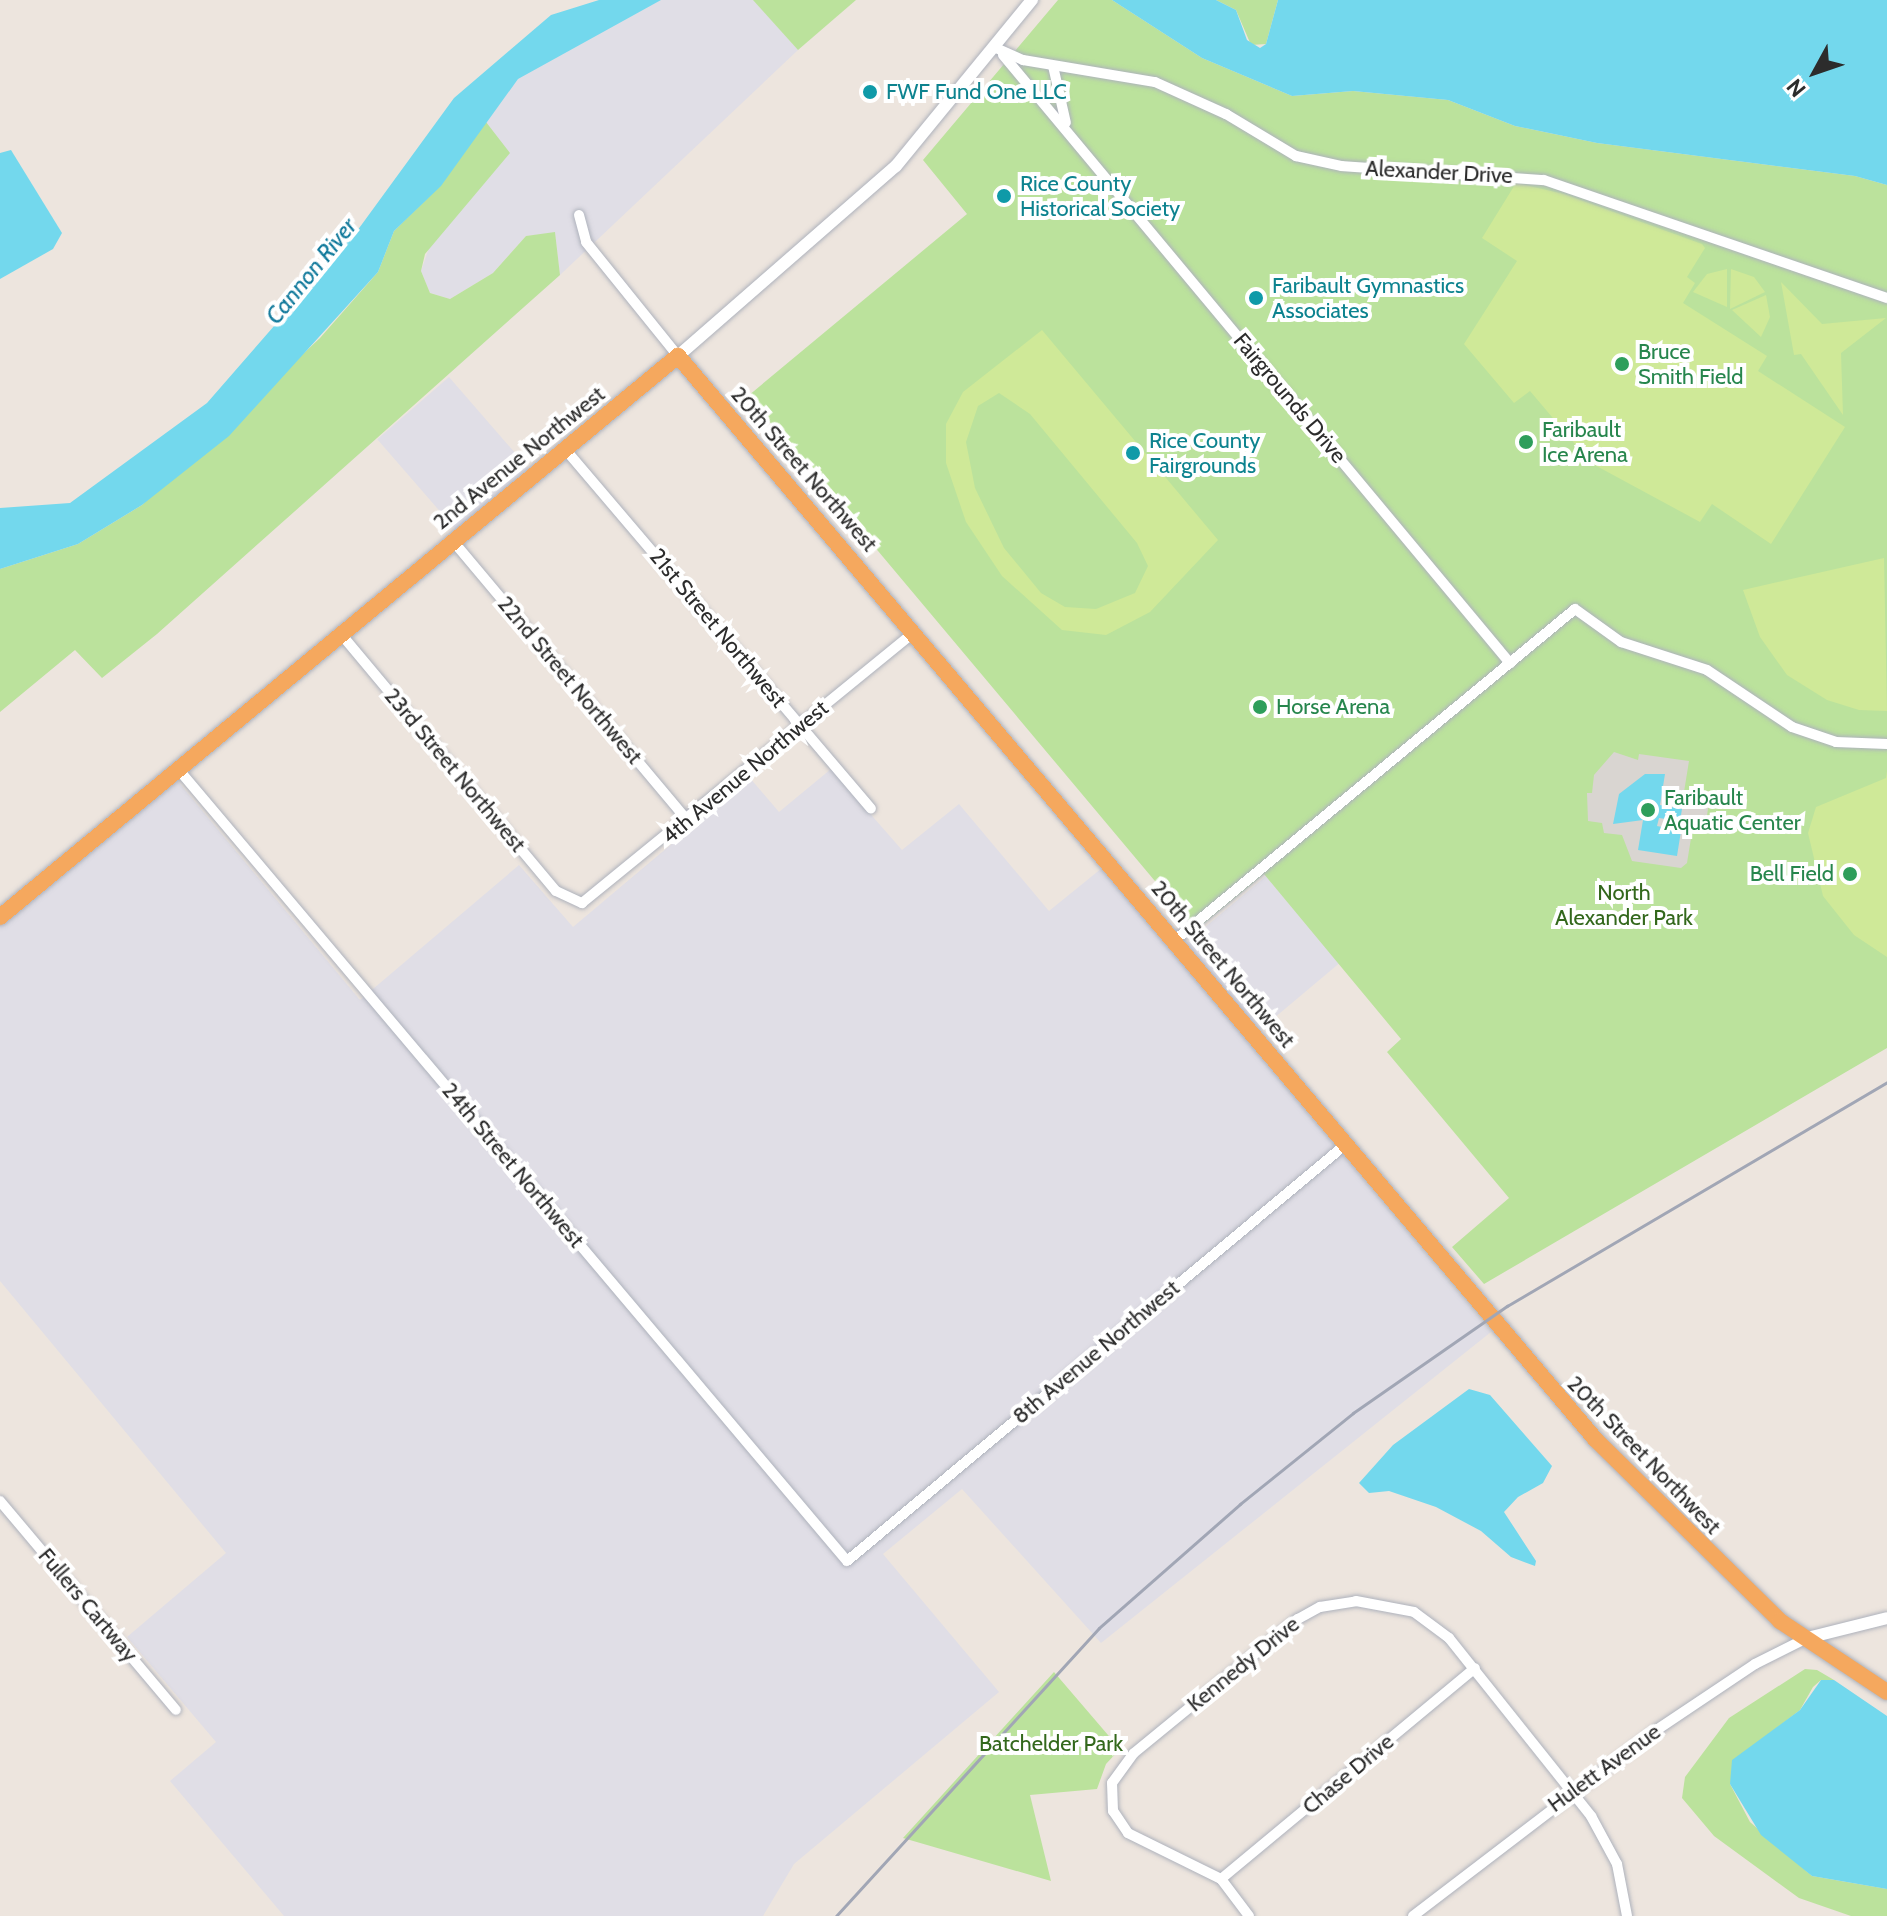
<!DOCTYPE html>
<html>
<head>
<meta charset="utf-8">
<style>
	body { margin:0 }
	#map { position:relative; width:1887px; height:1916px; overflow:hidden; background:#ede5de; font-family:Cabin,sans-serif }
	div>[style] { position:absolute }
	.industrial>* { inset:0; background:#e0dee6; transform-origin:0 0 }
	.green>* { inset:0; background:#bbe29c }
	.pitch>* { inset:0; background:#cfe998 }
	.plaza>* { inset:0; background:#d9d5d1 }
	.water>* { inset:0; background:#73d8ed }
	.roads { filter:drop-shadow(0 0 2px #aeb2bc) drop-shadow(0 0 2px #aeb2bc) }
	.minor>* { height:10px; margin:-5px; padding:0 5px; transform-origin:5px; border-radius:5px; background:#fff }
	.tertiary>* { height:12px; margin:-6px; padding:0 6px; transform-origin:6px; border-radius:6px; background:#fff }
	.trunk>* { height:16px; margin:-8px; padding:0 8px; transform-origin:8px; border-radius:8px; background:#f5a85e }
	.rail>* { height:3px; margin:-1.5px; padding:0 1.5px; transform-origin:1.5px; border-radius:1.5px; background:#a1a6b5 }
	.dots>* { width:22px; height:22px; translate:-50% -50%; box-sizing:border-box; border:4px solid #fff; border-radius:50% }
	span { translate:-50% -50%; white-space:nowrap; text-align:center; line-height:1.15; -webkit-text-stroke:8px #fff; paint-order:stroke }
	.culture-label { font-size:22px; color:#0d838f }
	.left { translate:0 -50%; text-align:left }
	.street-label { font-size:22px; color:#2c2c2c }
	.leisure-label { font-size:22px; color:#27864d }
	.right { translate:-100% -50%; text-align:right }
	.park-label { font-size:22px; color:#33681c }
	.water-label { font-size:24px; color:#10799b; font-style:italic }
	.north { position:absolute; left:1775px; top:32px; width:80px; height:80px; -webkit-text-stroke:6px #fff; paint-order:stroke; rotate:230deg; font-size:22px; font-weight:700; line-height:32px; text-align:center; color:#2c2c2c }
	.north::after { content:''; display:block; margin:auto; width:28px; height:36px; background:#2c2c2c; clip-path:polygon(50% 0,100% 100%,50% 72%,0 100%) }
</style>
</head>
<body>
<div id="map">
	<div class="industrial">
		<div style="clip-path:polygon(656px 0,754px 0,798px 50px,560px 275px,555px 233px,526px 236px,493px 273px,450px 299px,430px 293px,421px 271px,477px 111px,545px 51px)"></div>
		<div style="left:449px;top:377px;width:121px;height:95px;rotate:49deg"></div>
		<div style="clip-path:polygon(831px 769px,902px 850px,959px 804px,1049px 911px,1102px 868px,1491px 1332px,1101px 1643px,962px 1489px,883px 1554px,999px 1692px,794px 1864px,763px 1916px,284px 1916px,170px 1781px,216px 1742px,127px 1637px,226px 1553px,0 1281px,0 924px,175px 778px,360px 1000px,519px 865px,573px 927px,750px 778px,779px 812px)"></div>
		<div style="left:1266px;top:876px;width:114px;height:108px;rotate:50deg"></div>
	</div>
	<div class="green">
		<div style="clip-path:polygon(753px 0,856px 0,798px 50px)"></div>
		<div style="clip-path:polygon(1058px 0,1112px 0,1202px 58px,1292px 96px,1353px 91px,1448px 100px,1515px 126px,1597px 143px,1855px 176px,1887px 185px,1887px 1048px,1484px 1284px,1452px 1247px,1509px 1198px,1387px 1052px,1401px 1039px,1264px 874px,1196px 930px,748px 396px,967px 214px,923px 160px)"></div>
		<div style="clip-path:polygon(1216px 0,1278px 0,1266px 44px,1251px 45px,1236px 10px)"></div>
		<div style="clip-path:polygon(486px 122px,510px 153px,425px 254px,421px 271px,430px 293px,450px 299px,493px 273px,526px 236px,555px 232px,560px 275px,157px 634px,102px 678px,75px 650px,0 712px,0 569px,78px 544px,142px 505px,320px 338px,378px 272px,394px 231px,440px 186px)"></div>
		<div style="clip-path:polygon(1805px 1669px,1817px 1670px,1834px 1680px,1821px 1680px,1813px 1687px,1800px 1710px,1760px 1741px,1730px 1784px,1750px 1822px,1812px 1876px,1887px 1889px,1887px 1916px,1851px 1916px,1799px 1898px,1714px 1836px,1682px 1798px,1685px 1777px,1729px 1718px)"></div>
		<div style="clip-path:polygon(1054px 1672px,1120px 1749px,1106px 1764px,1097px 1789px,1030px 1795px,1051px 1881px,903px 1838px)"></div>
	</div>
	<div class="pitch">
		<div style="clip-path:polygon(1516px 183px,1564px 194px,1702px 244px,1705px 248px,1687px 277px,1695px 283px,1683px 303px,1767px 356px,1758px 371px,1845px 427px,1771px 544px,1712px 504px,1700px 522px,1591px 463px,1530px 391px,1514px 403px,1464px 344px,1517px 261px,1482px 238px)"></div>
		<div style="clip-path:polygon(1727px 269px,1727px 307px,1693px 292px,1707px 274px)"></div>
		<div style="clip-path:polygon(1731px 269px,1754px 277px,1765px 292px,1730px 309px)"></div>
		<div style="clip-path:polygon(1781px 282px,1822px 324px,1886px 318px,1841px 353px,1843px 415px,1801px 354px,1794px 355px)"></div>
		<div style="clip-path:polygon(1766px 295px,1770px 317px,1761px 337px,1732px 310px)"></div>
		<div style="clip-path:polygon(evenodd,1042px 330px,1218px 540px,1150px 612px,1106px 635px,1062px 630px,1002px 576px,966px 522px,946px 463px,946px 424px,963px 392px,1042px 330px,999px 393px,1030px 414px,1137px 543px,1148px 566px,1135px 593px,1096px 609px,1065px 607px,1041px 593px,1004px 548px,975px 488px,966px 442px,978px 406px,999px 393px)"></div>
		<div style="clip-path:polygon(1884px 558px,1887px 711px,1859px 710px,1827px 700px,1787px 675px,1760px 637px,1743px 590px)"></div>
		<div style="clip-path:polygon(1887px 771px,1887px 957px,1854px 935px,1823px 896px,1808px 833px,1816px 807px,1886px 778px)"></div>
	</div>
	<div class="plaza">
		<div style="clip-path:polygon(1614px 752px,1638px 760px,1639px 754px,1689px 761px,1684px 792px,1705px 795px,1709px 802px,1705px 829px,1692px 832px,1687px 863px,1681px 868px,1632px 861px,1622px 835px,1604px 833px,1602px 823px,1588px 821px,1587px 793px,1592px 793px,1594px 775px)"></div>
	</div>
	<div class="water">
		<div style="clip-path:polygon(599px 0,661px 0,518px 79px,441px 186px,394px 231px,378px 272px,229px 436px,142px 505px,78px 544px,0 569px,0 508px,70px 503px,207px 403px,357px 231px,454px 98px,551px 15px)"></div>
		<div style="clip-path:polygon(1112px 0,1216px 0,1236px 10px,1247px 40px,1260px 48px,1266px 44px,1278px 0,1887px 0,1887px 185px,1855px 176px,1597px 143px,1515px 126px,1448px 100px,1353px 91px,1292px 96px,1202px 58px)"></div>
		<div style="clip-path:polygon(11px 150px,62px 233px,53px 249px,0 279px,0 153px)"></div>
		<div style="clip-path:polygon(1645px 774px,1665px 774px,1660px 805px,1682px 809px,1680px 821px,1659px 818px,1657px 826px,1681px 831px,1677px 856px,1638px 850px,1643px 820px,1613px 824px,1619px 794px)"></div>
		<div style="clip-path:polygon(1469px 1389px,1490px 1395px,1552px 1466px,1543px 1483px,1518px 1497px,1504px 1512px,1536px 1561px,1535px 1566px,1511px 1557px,1481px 1531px,1436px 1507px,1389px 1491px,1369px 1493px,1359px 1483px,1393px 1445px)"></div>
		<div style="clip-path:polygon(1821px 1680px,1834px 1680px,1887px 1716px,1887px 1889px,1812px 1876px,1761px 1835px,1730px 1784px,1732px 1760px,1800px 1710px)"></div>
	</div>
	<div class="roads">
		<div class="minor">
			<div style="left:996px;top:48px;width:30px;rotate:24deg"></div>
			<div style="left:1023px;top:60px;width:134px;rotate:9.5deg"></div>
			<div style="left:1155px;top:82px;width:78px;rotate:24.3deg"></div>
			<div style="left:1226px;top:114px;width:82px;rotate:31deg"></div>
			<div style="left:1296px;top:156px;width:47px;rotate:12.3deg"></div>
			<div style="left:1342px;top:166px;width:202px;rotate:4deg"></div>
			<div style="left:1544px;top:180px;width:363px;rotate:19deg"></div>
			<div style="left:1003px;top:55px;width:792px;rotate:50.18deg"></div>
			<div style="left:1053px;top:66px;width:58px;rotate:77.2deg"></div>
			<div style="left:579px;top:215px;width:28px;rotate:75deg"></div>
			<div style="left:586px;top:242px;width:146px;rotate:51.1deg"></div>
			<div style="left:565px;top:449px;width:472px;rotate:49.6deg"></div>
			<div style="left:453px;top:541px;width:364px;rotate:50deg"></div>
			<div style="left:341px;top:634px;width:335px;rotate:50.1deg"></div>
			<div style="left:556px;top:891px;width:29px;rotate:25deg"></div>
			<div style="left:582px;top:903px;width:429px;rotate:-39.2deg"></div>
			<div style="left:179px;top:770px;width:1035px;rotate:49.82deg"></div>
			<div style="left:847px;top:1561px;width:650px;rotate:-39.88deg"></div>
			<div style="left:1175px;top:940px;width:519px;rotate:-39.61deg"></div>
			<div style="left:1575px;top:609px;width:57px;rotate:35.7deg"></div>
			<div style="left:1621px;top:642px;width:90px;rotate:18deg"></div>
			<div style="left:1707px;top:670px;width:102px;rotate:33.8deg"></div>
			<div style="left:1792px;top:727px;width:46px;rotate:18.8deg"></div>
			<div style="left:1836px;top:742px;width:51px;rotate:2.2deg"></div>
			<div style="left:0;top:1501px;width:273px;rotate:49.9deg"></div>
			<div style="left:1221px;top:1879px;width:330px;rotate:-39.7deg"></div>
			<div style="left:1249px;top:1916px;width:46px;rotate:-127.1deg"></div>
			<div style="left:1221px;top:1879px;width:104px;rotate:-153.7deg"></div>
			<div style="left:1128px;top:1833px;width:27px;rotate:-124deg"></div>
			<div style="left:1113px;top:1811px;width:28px;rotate:-92deg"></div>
			<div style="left:1112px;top:1783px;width:37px;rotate:-54deg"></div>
			<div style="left:1134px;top:1753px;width:212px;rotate:-39.3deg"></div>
			<div style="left:1298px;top:1619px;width:25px;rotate:-29deg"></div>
			<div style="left:1320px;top:1607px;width:36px;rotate:-9deg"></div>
			<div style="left:1356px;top:1601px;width:59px;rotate:10.7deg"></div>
			<div style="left:1414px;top:1612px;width:44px;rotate:36.6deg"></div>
			<div style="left:1449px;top:1638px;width:228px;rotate:51.4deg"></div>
			<div style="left:1591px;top:1816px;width:55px;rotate:61.6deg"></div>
			<div style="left:1617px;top:1864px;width:53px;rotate:79.1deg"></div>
			<div style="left:1413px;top:1916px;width:308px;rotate:-37.4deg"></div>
			<div style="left:1658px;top:1729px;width:117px;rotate:-33.8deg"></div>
			<div style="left:1755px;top:1664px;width:58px;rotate:-26.6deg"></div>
		</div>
		<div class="tertiary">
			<div style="left:678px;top:356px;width:289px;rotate:-41.1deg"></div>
			<div style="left:896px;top:166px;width:215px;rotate:-50.7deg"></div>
			<div style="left:1807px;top:1638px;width:82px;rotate:-14deg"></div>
		</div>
		<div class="trunk">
			<div style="left:0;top:917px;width:880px;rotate:-39.61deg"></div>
			<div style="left:678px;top:356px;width:1419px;rotate:49.74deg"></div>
			<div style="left:1595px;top:1439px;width:260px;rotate:44.5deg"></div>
			<div style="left:1780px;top:1621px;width:128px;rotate:33.6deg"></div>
		</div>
	</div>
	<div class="rail">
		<div style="left:836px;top:1916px;width:390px;rotate:-47.6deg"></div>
		<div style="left:1099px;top:1628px;width:188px;rotate:-41.3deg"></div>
		<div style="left:1240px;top:1504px;width:145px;rotate:-38.8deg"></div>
		<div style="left:1353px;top:1413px;width:188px;rotate:-34.8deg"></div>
		<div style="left:1507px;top:1306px;width:441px;rotate:-30.5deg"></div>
	</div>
	<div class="dots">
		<div style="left:870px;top:92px;background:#0f9aa8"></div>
		<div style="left:1004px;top:196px;background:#0f9aa8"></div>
		<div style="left:1256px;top:298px;background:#0f9aa8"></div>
		<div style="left:1622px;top:364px;background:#2e9e5b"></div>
		<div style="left:1526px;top:442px;background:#2e9e5b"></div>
		<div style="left:1133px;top:453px;background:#0f9aa8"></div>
		<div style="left:1260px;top:707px;background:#2e9e5b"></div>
		<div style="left:1648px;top:810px;background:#2e9e5b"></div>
		<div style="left:1850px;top:874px;background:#2e9e5b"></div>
	</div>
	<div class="culture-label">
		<span class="left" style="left:886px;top:92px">FWF Fund One LLC</span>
		<span class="left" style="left:1020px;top:196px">Rice County<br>Historical Society</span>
		<span class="left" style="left:1272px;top:298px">Faribault Gymnastics<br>Associates</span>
		<span class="left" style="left:1149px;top:453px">Rice County<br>Fairgrounds</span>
	</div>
	<div class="street-label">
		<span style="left:1439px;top:172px;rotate:3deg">Alexander Drive</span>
		<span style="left:1290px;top:398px;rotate:50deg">Fairgrounds Drive</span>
		<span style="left:519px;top:458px;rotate:-39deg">2nd Avenue Northwest</span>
		<span style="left:804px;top:469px;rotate:49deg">20th Street Northwest</span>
		<span style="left:718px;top:628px;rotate:50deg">21st Street Northwest</span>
		<span style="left:570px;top:680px;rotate:50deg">22nd Street Northwest</span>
		<span style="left:455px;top:770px;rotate:50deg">23rd Street Northwest</span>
		<span style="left:745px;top:772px;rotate:-40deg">4th Avenue Northwest</span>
		<span style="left:1223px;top:964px;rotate:50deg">20th Street Northwest</span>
		<span style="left:513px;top:1165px;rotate:50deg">24th Street Northwest</span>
		<span style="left:1096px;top:1352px;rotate:-40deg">8th Avenue Northwest</span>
		<span style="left:1644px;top:1455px;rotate:46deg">20th Street Northwest</span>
		<span style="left:88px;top:1605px;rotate:50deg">Fullers Cartway</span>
		<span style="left:1243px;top:1664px;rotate:-39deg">Kennedy Drive</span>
		<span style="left:1604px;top:1768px;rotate:-36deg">Hulett Avenue</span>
		<span style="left:1348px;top:1774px;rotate:-40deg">Chase Drive</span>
	</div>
	<div class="leisure-label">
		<span class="left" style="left:1638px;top:364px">Bruce<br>Smith Field</span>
		<span class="left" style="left:1542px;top:442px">Faribault<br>Ice Arena</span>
		<span class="left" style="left:1276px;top:707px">Horse Arena</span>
		<span class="left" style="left:1664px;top:810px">Faribault<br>Aquatic Center</span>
		<span class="right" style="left:1834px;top:874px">Bell Field</span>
	</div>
	<div class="park-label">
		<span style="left:1624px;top:905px">North<br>Alexander Park</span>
		<span style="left:1051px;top:1744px">Batchelder Park</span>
	</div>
	<div class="water-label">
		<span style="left:311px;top:271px;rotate:-51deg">Cannon River</span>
	</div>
	<div class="north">N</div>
</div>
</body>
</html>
